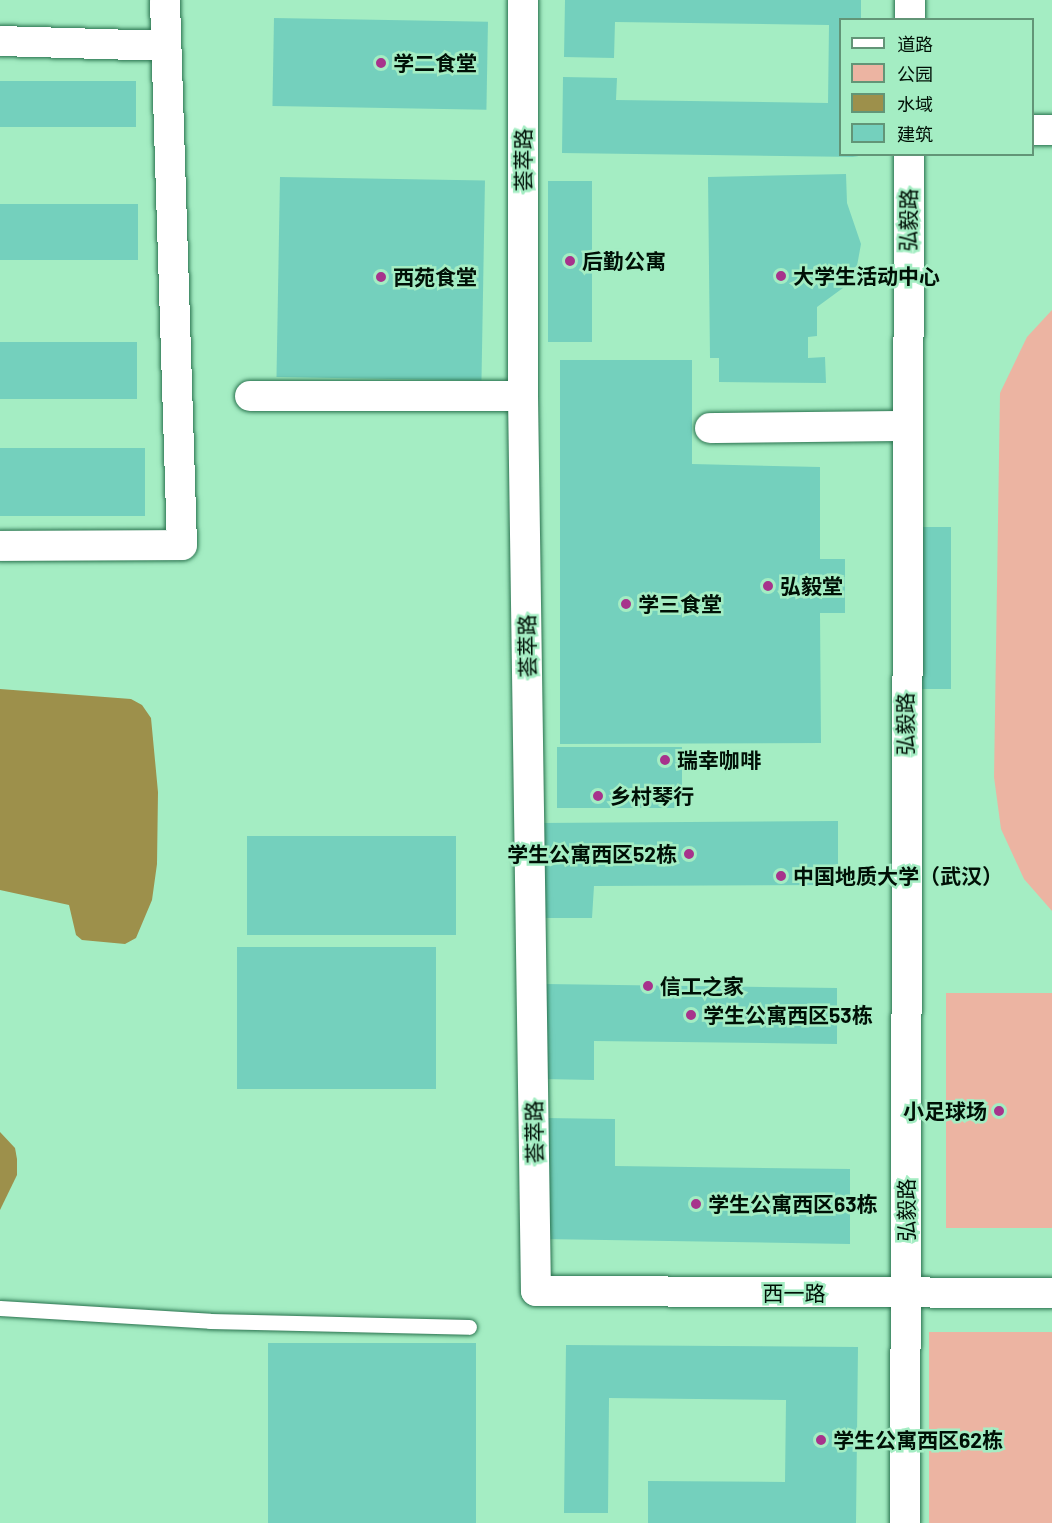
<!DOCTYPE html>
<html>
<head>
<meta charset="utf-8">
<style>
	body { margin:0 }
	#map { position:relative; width:1052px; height:1523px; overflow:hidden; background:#a4edc3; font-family:Barlow,"Noto Sans SC",sans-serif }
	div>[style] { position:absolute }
	.green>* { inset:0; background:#ecb4a2; transform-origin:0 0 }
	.water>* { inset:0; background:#9d904b }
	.building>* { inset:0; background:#74d0bd; transform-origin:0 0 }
	.roads { filter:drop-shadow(0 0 2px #29724e) drop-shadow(0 0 2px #29724e) }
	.lane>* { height:15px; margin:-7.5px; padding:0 7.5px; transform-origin:7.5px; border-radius:7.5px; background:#fff }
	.street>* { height:30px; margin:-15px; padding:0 15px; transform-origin:15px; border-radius:15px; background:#fff }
	.dots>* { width:16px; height:16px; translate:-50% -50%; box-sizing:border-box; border:3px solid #a4edc3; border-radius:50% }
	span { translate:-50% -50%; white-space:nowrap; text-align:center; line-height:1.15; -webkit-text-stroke:5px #a4edc3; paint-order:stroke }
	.poi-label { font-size:21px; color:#001006; font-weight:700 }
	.left { translate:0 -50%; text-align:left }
	.right { translate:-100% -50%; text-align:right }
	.street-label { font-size:21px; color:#001006 }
	.legend { position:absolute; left:839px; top:18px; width:195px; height:138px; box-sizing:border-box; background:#a4edc3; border:2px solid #629577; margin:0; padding:8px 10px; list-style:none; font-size:18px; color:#001006 }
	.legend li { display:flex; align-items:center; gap:12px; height:30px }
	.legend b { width:30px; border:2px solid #629577 }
</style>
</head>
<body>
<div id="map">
	<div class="green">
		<div style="clip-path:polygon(1052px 310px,1052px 911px,1024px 879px,1001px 829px,994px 777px,1000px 393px,1027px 337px)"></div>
		<div style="left:946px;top:993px;width:106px;height:235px"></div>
		<div style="left:929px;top:1332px;width:123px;height:191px"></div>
	</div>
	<div class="water">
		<div style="clip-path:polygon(0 689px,131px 699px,142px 705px,151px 718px,158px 792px,157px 864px,152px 900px,136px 938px,125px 944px,82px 940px,76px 935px,69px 905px,0 890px)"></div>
		<div style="clip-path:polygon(0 1132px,15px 1148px,17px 1159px,17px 1175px,0 1210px)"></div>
	</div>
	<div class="building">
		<div style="clip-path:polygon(565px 0,861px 0,861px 20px,840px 20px,840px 154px,859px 157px,562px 153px,563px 77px,617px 78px,616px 100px,828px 103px,829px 25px,615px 22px,614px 58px,564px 57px)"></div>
		<div style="left:274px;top:18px;width:214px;height:88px;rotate:1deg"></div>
		<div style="left:136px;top:81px;width:46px;height:136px;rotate:90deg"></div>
		<div style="clip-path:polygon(846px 174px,847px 203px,861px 244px,857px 266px,847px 285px,817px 307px,817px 336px,808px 337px,808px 358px,825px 357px,826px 383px,719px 382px,719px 358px,710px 358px,708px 177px)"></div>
		<div style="left:280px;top:177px;width:205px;height:200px;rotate:1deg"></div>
		<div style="left:548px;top:181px;width:44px;height:161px"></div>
		<div style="left:138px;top:204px;width:56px;height:138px;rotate:90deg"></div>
		<div style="left:137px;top:342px;width:57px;height:137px;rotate:90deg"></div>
		<div style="clip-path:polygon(560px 360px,692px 360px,692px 464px,820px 467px,820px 559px,845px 559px,845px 613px,820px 613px,821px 743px,560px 744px)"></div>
		<div style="left:0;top:448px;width:145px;height:68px"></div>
		<div style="left:907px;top:527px;width:44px;height:162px"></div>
		<div style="left:557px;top:747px;width:125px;height:61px"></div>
		<div style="clip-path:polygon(838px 821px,838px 885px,594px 886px,592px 918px,539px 918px,539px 823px)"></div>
		<div style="left:247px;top:836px;width:209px;height:99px"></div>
		<div style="left:237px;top:947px;width:199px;height:142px"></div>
		<div style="clip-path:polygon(545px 984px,837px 988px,837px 1044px,594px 1041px,594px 1080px,543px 1079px)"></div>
		<div style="clip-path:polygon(544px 1118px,615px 1119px,615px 1166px,850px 1169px,850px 1244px,542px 1239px)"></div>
		<div style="left:268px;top:1343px;width:208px;height:180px"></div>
		<div style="clip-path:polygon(566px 1345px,858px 1347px,856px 1523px,648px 1523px,648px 1481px,785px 1482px,786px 1400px,609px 1398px,608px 1513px,564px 1513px)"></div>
	</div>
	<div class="roads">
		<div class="lane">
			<div style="left:0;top:1308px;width:210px;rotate:3.5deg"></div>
			<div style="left:210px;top:1321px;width:259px;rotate:1.3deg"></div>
		</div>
		<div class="street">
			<div style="left:523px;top:0;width:396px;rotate:90deg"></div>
			<div style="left:523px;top:396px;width:895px;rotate:89.17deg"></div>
			<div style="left:536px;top:1291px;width:516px;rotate:0.22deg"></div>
			<div style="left:910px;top:0;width:20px;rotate:90deg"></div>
			<div style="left:0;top:41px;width:164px;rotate:1.7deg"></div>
			<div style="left:1032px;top:130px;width:20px"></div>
			<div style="left:250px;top:396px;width:273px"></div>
			<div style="left:710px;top:428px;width:195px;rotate:-0.6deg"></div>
			<div style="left:0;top:546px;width:182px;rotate:-0.3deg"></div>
			<div style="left:182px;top:545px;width:545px;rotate:-91.79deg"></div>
			<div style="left:905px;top:1523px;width:1369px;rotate:-89.83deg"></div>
		</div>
	</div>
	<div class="dots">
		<div style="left:381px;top:63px;background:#a7338c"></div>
		<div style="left:570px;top:261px;background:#a7338c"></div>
		<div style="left:781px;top:276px;background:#a7338c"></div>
		<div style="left:381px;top:277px;background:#a7338c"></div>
		<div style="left:768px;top:586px;background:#a7338c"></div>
		<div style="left:626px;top:604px;background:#a7338c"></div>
		<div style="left:665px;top:760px;background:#a7338c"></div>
		<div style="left:598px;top:796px;background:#a7338c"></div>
		<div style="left:689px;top:854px;background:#a7338c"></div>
		<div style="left:781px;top:876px;background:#a7338c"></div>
		<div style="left:648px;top:986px;background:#a7338c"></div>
		<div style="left:691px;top:1015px;background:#a7338c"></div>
		<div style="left:999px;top:1111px;background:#a7338c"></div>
		<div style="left:696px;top:1204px;background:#a7338c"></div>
		<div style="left:821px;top:1440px;background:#a7338c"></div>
	</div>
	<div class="poi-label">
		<span class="left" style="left:393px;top:63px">学二食堂</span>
		<span class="left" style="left:582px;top:261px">后勤公寓</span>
		<span class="left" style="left:793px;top:276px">大学生活动中心</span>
		<span class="left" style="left:393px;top:277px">西苑食堂</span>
		<span class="left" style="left:780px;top:586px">弘毅堂</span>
		<span class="left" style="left:638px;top:604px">学三食堂</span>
		<span class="left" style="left:677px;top:760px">瑞幸咖啡</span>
		<span class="left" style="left:610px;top:796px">乡村琴行</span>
		<span class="right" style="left:677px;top:854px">学生公寓西区52栋</span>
		<span class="left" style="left:793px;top:876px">中国地质大学（武汉）</span>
		<span class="left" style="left:660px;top:986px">信工之家</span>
		<span class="left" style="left:703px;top:1015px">学生公寓西区53栋</span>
		<span class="right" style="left:987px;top:1111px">小足球场</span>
		<span class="left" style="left:708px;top:1204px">学生公寓西区63栋</span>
		<span class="left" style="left:833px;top:1440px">学生公寓西区62栋</span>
	</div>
	<div class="street-label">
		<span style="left:523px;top:160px;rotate:-90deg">荟萃路</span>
		<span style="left:908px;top:220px;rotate:-89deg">弘毅路</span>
		<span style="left:527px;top:646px;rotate:-91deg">荟萃路</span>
		<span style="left:905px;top:724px;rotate:-90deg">弘毅路</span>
		<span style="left:534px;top:1132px;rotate:-91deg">荟萃路</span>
		<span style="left:906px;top:1210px;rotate:-90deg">弘毅路</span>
		<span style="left:794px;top:1293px">西一路</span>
	</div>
	<ul class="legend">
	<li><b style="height:8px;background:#fff"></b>道路</li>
	<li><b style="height:16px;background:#ecb4a2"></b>公园</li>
	<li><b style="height:16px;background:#9d904b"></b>水域</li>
	<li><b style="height:16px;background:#74d0bd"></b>建筑</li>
	</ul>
</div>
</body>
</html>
